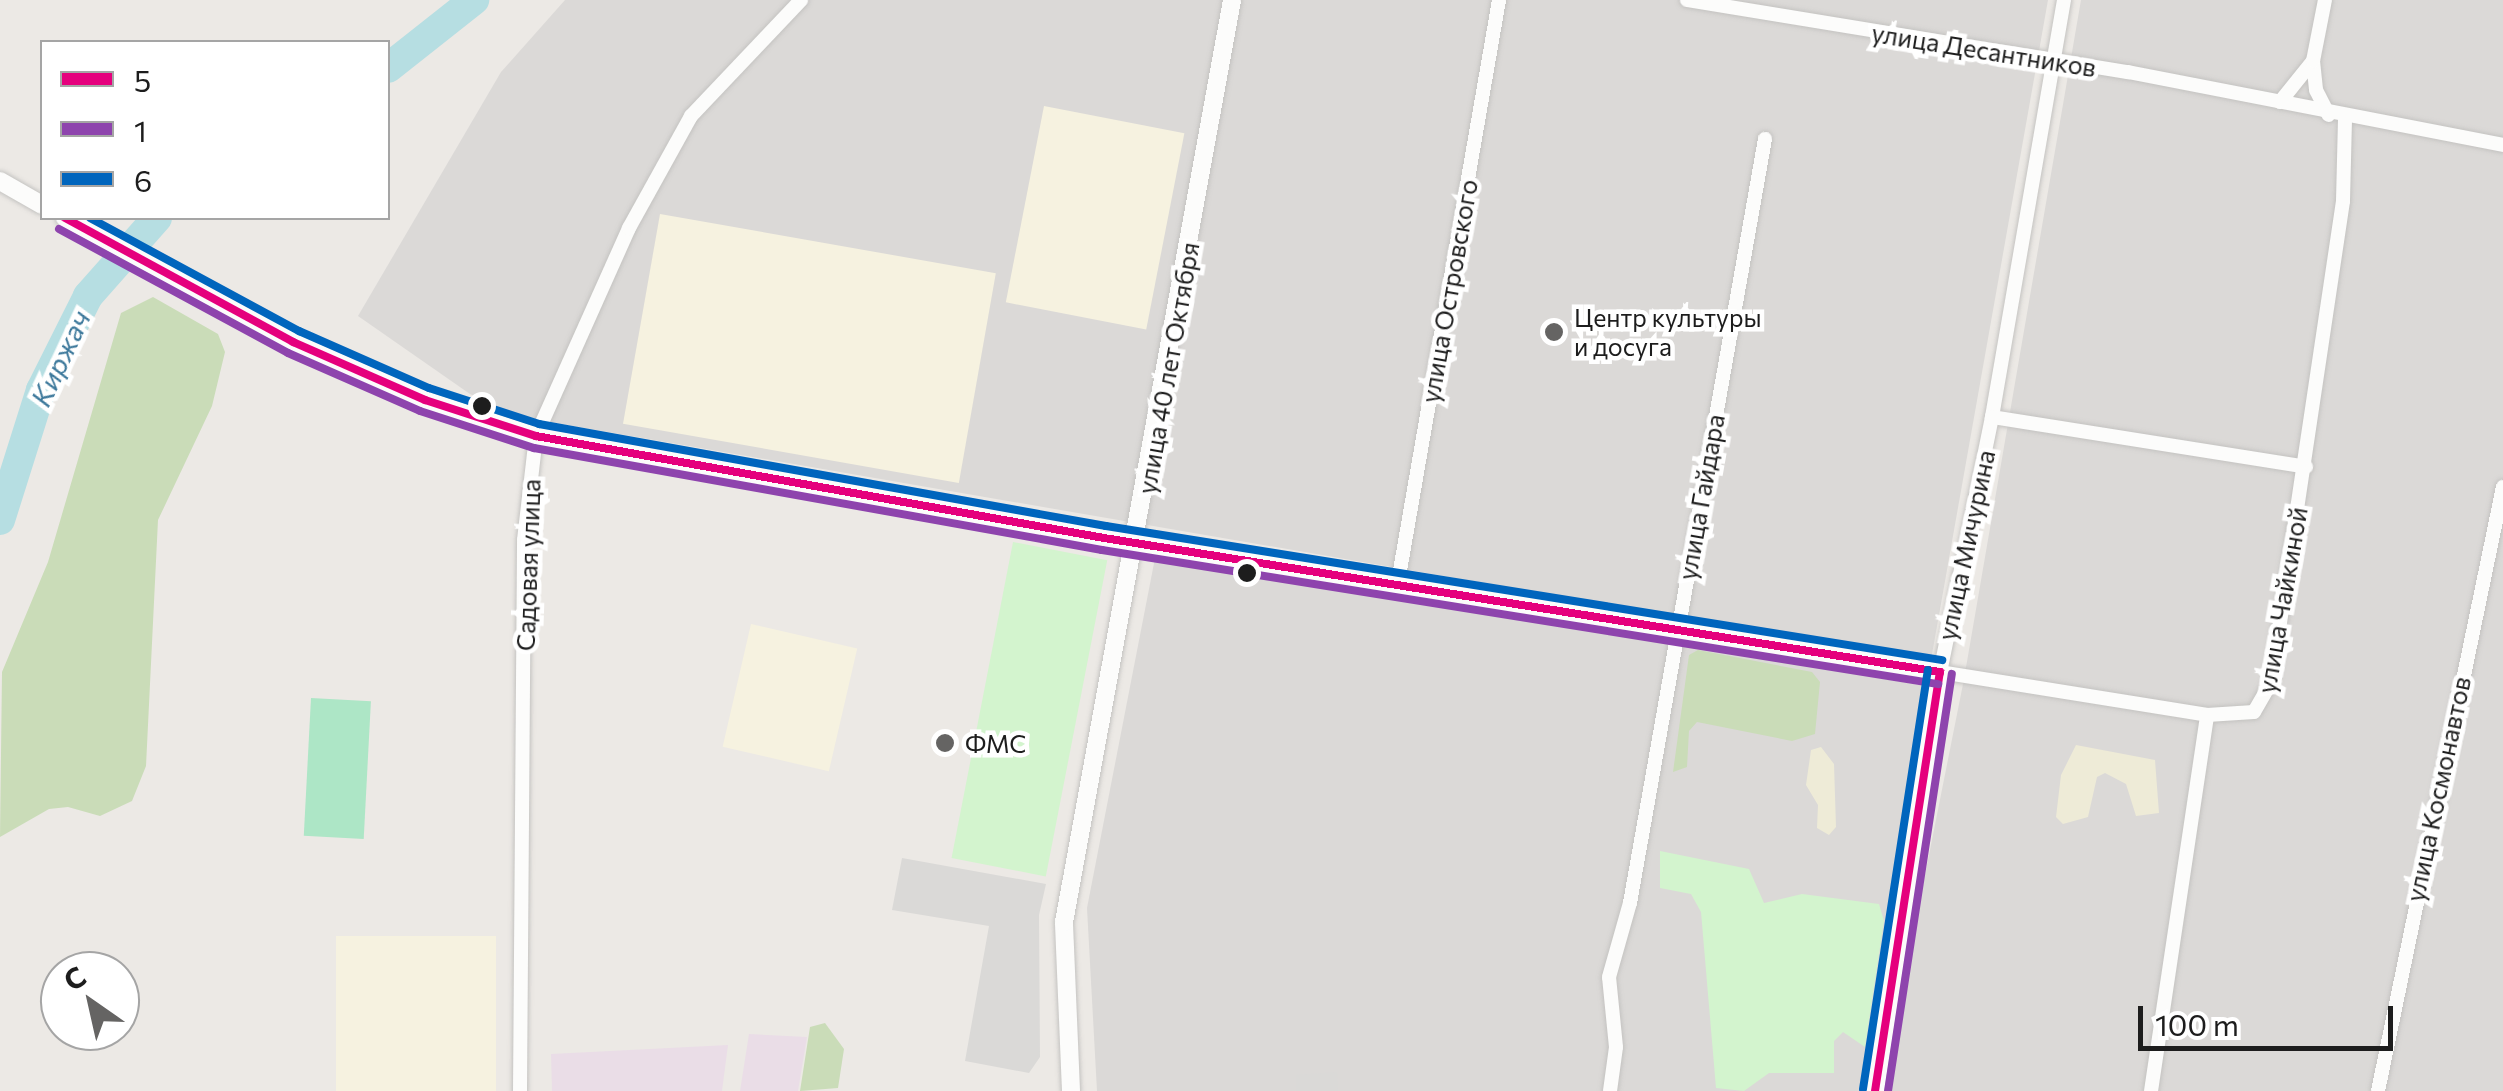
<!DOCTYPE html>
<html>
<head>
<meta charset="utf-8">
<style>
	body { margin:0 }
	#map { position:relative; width:2503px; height:1091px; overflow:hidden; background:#ece9e5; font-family:Commissioner,sans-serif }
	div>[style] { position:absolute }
	.residential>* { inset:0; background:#dbd9d7 }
	.industrial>* { inset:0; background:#eadde7 }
	.education>* { inset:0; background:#f6f2e0; transform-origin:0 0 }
	.farmland>* { inset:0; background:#eeebd7 }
	.forest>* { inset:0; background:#cadcb8 }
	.park>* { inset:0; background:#d3f4ce; transform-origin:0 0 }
	.pitch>* { inset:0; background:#ade6c6; transform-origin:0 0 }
	.parking>* { inset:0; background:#dad9d7 }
	.river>* { height:30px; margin:-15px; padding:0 15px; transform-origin:15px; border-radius:15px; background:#b6dee2 }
	.roads { filter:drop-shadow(0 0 2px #c4c3c1) drop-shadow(0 0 2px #c4c3c1) }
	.minor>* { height:14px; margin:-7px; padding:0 7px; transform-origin:7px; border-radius:7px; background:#fcfcfb }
	.tertiary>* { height:18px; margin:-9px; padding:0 9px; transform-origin:9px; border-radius:9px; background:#fcfcfb }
	.bus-1>* { height:8px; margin:-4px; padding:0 4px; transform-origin:4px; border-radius:4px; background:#e5007d }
	.bus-2>* { height:8px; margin:-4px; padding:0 4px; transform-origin:4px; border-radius:4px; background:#8e44ad }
	.bus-3>* { height:8px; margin:-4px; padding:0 4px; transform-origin:4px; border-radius:4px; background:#0065bd }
	.dots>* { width:28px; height:28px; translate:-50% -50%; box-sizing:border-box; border:5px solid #fff; border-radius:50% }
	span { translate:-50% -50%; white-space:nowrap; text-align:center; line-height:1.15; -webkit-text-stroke:9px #fff; paint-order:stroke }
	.street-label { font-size:25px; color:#1d1d1d }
	.poi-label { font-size:25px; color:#1d1d1d }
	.left { translate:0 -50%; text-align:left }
	.water-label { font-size:28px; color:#3c789b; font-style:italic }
	.legend { position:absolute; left:40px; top:40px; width:350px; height:180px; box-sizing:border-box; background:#fff; border:2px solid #a5a5a5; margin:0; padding:12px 18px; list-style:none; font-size:30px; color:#1d1d1d }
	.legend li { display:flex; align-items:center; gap:20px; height:50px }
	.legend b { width:50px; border:2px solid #a5a5a5 }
	.north { position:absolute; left:40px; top:951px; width:100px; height:100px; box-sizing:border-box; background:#fff; border:2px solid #a5a5a5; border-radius:50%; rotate:326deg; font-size:28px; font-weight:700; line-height:40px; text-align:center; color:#1d1d1d }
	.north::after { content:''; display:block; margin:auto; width:35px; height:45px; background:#656463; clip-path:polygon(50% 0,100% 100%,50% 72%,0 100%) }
	.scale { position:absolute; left:2138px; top:1006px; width:255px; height:45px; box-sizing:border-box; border:5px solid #1d1d1d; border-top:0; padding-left:12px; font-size:30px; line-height:35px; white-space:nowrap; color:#1d1d1d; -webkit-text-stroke:8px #fff; paint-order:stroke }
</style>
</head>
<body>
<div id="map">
	<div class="residential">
		<div style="clip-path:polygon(565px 0,2048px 0,1931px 660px,515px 416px,470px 394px,358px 316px,501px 72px)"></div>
		<div style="clip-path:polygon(2081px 0,2503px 0,2503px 1091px,1882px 1091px,1964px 679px)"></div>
		<div style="clip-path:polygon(1156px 553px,1931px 687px,1868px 1091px,1097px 1091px,1087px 908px)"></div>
	</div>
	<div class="industrial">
		<div style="clip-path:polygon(749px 1034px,807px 1037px,798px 1091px,740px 1091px)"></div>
		<div style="clip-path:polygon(728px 1045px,722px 1091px,552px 1091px,551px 1054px)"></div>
	</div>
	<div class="education">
		<div style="left:1044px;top:106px;width:143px;height:200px;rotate:11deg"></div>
		<div style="left:660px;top:214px;width:341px;height:213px;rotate:10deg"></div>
		<div style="left:751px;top:624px;width:109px;height:126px;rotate:13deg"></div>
		<div style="left:496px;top:936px;width:155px;height:160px;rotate:90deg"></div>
	</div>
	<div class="farmland">
		<div style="clip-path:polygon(2076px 745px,2155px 760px,2159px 813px,2136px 816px,2126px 784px,2105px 773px,2097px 777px,2088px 817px,2063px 824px,2056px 817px,2061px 775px)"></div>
		<div style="clip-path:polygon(1821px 747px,1834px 764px,1836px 827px,1829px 835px,1817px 828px,1818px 805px,1806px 785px,1811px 750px)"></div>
	</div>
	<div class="forest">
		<div style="clip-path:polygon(153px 297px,218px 334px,225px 352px,212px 406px,158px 520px,146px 766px,132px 801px,100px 816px,68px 807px,49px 809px,0 837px,2px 672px,48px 562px,121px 313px)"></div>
		<div style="clip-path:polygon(1698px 650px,1812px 672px,1820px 682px,1815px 734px,1792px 741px,1697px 722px,1689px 731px,1687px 767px,1673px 772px,1689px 655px)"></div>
		<div style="clip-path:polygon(825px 1023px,844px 1049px,838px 1088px,800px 1091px,810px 1027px)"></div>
	</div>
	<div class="park">
		<div style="left:1013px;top:542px;width:96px;height:322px;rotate:11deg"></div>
		<div style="clip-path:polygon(1660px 851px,1749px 869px,1764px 903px,1802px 894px,1879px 904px,1884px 921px,1865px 1047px,1843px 1032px,1834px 1041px,1834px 1073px,1769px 1073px,1744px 1091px,1716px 1088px,1701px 912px,1691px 894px,1660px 888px)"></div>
	</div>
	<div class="pitch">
		<div style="left:311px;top:698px;width:60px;height:138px;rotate:3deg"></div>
	</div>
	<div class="parking">
		<div style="clip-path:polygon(902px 858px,1046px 884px,1039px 915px,1040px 1057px,1029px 1073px,965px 1061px,989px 926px,892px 910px)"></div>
		<div style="clip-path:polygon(1337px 1072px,1338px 1091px,1296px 1091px,1296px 1075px)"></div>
	</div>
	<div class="river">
		<div style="left:388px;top:68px;width:110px;rotate:-38.3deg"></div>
		<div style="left:0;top:520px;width:136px;rotate:-72.5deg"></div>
		<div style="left:41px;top:390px;width:105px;rotate:-63.4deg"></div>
		<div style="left:88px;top:296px;width:104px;rotate:-48.5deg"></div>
	</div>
	<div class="roads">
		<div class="minor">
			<div style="left:1687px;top:0;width:447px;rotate:9.3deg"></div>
			<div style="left:2128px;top:72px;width:382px;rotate:11deg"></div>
			<div style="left:2064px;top:0;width:423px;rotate:99.8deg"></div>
			<div style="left:1992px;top:417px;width:260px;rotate:101.5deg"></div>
			<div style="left:1940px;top:672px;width:270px;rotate:9.1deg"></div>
			<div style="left:2313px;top:61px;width:29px;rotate:84deg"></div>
			<div style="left:2316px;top:90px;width:28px;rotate:63deg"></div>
			<div style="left:2280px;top:102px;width:53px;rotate:-51.2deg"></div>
			<div style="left:2313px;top:61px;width:62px;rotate:-78.9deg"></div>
			<div style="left:1992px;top:417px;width:318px;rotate:9deg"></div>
			<div style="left:1398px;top:582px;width:591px;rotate:-80.15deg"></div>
			<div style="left:520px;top:1091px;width:551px;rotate:-89.58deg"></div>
			<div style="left:524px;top:540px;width:105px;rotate:-83.4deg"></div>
			<div style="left:536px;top:436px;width:228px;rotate:-65.9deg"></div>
			<div style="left:629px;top:228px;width:128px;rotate:-61deg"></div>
			<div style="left:691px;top:116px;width:160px;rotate:-46.5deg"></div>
			<div style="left:1610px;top:1091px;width:44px;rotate:-82.2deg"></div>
			<div style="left:1616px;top:1047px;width:70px;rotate:-95.7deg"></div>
			<div style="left:1609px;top:977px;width:77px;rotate:-74.2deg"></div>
			<div style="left:1630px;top:903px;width:776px;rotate:-79.98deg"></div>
			<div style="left:2151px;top:1091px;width:380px;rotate:-81.5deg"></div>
			<div style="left:2207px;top:715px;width:47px;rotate:-3.7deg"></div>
			<div style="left:2254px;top:712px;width:34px;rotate:-60deg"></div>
			<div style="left:2271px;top:683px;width:487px;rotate:-81.5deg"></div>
			<div style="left:2343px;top:201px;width:82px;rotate:-88.6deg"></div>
			<div style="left:2378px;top:1091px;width:617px;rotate:-78.31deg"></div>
		</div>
		<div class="tertiary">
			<div style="left:0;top:181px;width:48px;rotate:29.7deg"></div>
			<div style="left:65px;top:218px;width:260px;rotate:28.5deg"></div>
			<div style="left:293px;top:342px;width:144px;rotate:23.7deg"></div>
			<div style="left:425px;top:400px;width:117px;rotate:18deg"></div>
			<div style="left:536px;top:436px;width:577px;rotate:10.18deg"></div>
			<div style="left:1104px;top:538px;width:847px;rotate:9.11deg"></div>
			<div style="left:1940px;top:672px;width:424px;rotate:98.8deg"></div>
			<div style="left:1071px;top:1091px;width:169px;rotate:-92.4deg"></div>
			<div style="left:1064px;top:922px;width:937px;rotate:-79.67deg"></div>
		</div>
	</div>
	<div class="bus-1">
		<div style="left:65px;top:218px;width:260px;rotate:28.5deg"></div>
		<div style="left:293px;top:342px;width:144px;rotate:23.7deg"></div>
		<div style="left:425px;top:400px;width:117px;rotate:18deg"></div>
		<div style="left:536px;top:436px;width:577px;rotate:10.18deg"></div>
		<div style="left:1104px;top:538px;width:847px;rotate:9.11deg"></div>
		<div style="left:1875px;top:1091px;width:424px;rotate:-81.2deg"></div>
	</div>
	<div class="bus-2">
		<div style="left:59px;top:229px;width:260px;rotate:28.4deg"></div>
		<div style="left:288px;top:353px;width:144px;rotate:23.7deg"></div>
		<div style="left:420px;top:411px;width:120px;rotate:18deg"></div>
		<div style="left:534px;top:448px;width:577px;rotate:10.18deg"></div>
		<div style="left:1102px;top:550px;width:847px;rotate:9.11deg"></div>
		<div style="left:1888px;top:1091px;width:422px;rotate:-81.3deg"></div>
	</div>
	<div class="bus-3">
		<div style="left:90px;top:218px;width:238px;rotate:28.4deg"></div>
		<div style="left:299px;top:331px;width:142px;rotate:23.7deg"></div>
		<div style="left:429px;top:388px;width:116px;rotate:18.1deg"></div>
		<div style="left:539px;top:424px;width:576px;rotate:10.2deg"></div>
		<div style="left:1106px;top:526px;width:847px;rotate:9.11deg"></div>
		<div style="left:1863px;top:1089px;width:424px;rotate:-81.2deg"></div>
	</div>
	<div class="dots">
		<div style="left:1554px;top:332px;background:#656463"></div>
		<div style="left:482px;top:406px;background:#1d1d1d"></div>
		<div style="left:1247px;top:573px;background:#1d1d1d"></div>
		<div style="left:945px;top:743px;background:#656463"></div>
	</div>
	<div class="street-label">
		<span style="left:1984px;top:50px;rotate:9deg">улица Десантников</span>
		<span style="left:1449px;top:291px;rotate:-80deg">улица Островского</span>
		<span style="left:1168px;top:368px;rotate:-80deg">улица 40 лет Октября</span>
		<span style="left:1701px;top:497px;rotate:-80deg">улица Гайдара</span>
		<span style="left:1966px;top:545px;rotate:-78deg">улица Мичурина</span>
		<span style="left:528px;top:565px;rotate:-88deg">Садовая улица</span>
		<span style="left:2282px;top:600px;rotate:-80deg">улица Чайкиной</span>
		<span style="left:2438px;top:789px;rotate:-78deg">улица Космонавтов</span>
	</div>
	<div class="poi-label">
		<span class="left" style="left:1574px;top:332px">Центр культуры<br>и досуга</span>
		<span class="left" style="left:965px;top:743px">ФМС</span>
	</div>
	<div class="water-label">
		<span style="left:60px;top:358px;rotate:-65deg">Киржач</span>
	</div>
	<ul class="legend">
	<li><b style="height:12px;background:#e5007d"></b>5</li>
	<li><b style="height:12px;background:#8e44ad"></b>1</li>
	<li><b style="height:12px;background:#0065bd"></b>6</li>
	</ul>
	<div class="north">С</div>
	<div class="scale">100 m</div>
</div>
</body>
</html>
